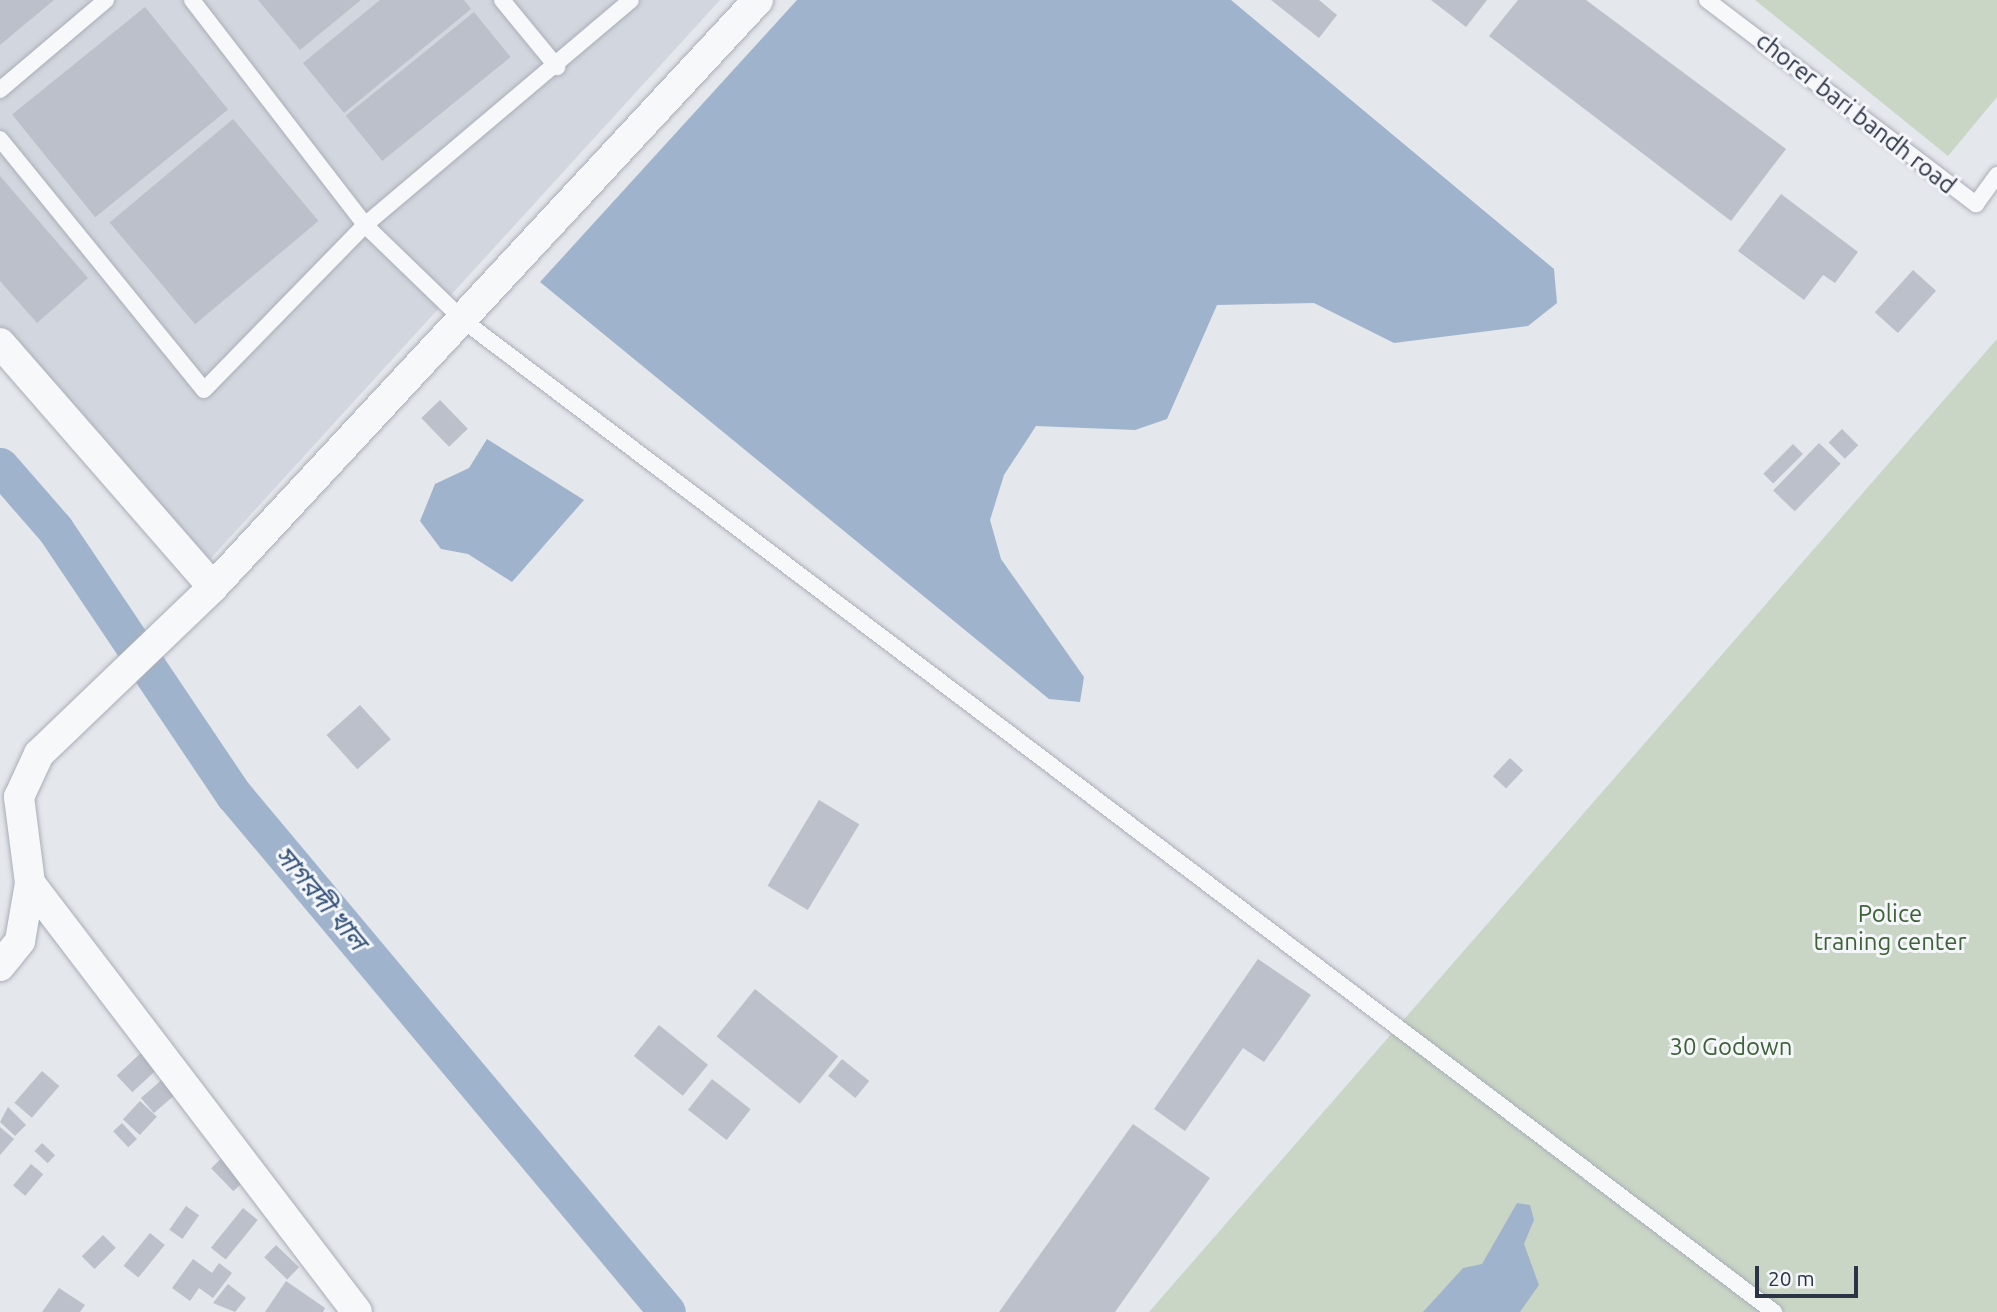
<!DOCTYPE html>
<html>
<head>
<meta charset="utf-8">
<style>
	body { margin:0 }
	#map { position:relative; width:1997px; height:1312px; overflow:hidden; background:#e4e7ec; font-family:Ubuntu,"Noto Sans Bengali",sans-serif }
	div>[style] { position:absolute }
	.built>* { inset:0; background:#d2d6de }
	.green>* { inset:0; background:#c9d6c5 }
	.water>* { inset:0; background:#9fb4cc }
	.canal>* { height:37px; margin:-18.5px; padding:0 18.5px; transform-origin:18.5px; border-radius:18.5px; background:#9fb4cc }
	.building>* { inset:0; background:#bbc0ca; transform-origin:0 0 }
	.roads { filter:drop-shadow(0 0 2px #a9aeb7) drop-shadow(0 0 2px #a9aeb7) }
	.service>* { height:16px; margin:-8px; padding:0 8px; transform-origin:8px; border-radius:8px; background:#f7f8fa }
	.minor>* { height:30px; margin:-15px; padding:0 15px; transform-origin:15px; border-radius:15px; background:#f7f8fa }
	span { translate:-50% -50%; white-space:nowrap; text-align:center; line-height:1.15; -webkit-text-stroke:6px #f4f6f9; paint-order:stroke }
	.street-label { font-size:24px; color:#2b3445 }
	.park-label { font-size:24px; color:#3f6138 }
	.water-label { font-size:26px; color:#34527a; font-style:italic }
	.scale { position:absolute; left:1755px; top:1266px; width:103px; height:32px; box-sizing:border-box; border:4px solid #2b3445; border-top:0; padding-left:9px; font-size:21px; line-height:24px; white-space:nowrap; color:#2b3445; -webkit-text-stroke:5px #f4f6f9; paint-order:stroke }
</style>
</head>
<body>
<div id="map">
	<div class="built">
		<div style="clip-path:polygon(0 0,720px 0,202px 568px,0 337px)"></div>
	</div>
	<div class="green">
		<div style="clip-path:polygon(1755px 0,1997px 0,1997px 97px,1948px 156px)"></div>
		<div style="clip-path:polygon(1997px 339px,1997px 1312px,1149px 1312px)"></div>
	</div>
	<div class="water">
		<div style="clip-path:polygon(797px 0,1231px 0,1554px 269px,1557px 303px,1528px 326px,1394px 343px,1314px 303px,1217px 305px,1167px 419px,1135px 430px,1036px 426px,1004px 475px,990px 520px,1001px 559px,1084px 677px,1080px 702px,1049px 699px,540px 282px)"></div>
		<div style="clip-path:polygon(487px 439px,584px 500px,512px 582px,468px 554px,441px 549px,420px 521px,435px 484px,469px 468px)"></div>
		<div style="clip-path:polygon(1517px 1203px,1530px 1205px,1534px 1220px,1524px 1244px,1539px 1285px,1520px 1312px,1423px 1312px,1463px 1268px,1482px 1264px)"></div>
	</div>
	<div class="canal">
		<div style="left:0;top:466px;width:84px;rotate:48.9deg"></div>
		<div style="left:55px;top:529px;width:321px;rotate:56.1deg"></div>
		<div style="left:234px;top:795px;width:674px;rotate:50.05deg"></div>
	</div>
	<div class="building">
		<div style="clip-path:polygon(0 0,54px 0,0 45px)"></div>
		<div style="clip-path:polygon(258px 0,361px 0,300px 50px)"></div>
		<div style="clip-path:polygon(380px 0,464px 0,471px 9px,344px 113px,303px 63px)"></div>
		<div style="clip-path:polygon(1271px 0,1319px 0,1337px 15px,1319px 38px)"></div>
		<div style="clip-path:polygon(1431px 0,1487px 0,1466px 27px)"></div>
		<div style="clip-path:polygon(1518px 0,1586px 0,1786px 149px,1731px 221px,1489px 36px)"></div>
		<div style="left:145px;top:7px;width:132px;height:171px;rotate:51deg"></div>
		<div style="left:474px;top:12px;width:58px;height:165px;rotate:51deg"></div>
		<div style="left:233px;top:119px;width:133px;height:161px;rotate:50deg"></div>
		<div style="clip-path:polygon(0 176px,88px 278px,37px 323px,0 281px)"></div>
		<div style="clip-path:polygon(1781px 194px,1858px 252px,1835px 283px,1823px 275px,1804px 300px,1738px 251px)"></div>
		<div style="left:1913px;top:270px;width:31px;height:57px;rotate:42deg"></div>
		<div style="left:440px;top:400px;width:40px;height:26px;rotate:46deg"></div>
		<div style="left:1842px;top:429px;width:23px;height:19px;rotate:45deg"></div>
		<div style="left:1819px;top:443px;width:30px;height:66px;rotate:44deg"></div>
		<div style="left:1793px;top:444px;width:14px;height:42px;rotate:45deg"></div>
		<div style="left:360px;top:705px;width:46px;height:45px;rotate:48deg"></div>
		<div style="left:1510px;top:758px;width:18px;height:25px;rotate:43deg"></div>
		<div style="left:819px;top:800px;width:47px;height:100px;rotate:31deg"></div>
		<div style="clip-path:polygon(1258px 959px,1311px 995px,1264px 1062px,1243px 1048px,1185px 1131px,1154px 1109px)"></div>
		<div style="left:755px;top:989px;width:107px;height:61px;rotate:39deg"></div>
		<div style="left:659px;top:1025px;width:63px;height:40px;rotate:39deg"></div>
		<div style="left:143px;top:1051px;width:23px;height:36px;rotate:47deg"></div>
		<div style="left:842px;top:1059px;width:35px;height:22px;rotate:39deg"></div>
		<div style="left:42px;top:1071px;width:23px;height:42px;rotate:41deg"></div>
		<div style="left:165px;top:1077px;width:20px;height:32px;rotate:49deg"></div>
		<div style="left:712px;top:1079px;width:49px;height:39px;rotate:38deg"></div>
		<div style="left:140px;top:1101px;width:23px;height:25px;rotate:43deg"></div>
		<div style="clip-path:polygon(8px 1107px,26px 1125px,15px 1136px,0 1122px)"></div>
		<div style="left:122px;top:1123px;width:22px;height:12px;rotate:47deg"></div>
		<div style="clip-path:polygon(1133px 1124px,1210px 1178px,1115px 1312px,999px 1312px)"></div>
		<div style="clip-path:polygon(0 1127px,14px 1139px,0 1155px)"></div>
		<div style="left:42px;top:1143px;width:18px;height:11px;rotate:43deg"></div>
		<div style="left:227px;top:1153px;width:32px;height:22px;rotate:46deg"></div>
		<div style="left:31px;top:1164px;width:16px;height:28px;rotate:40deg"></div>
		<div style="left:186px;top:1206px;width:16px;height:29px;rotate:35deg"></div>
		<div style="left:243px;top:1208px;width:19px;height:51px;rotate:39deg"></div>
		<div style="left:150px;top:1233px;width:19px;height:42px;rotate:39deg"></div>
		<div style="left:103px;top:1235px;width:18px;height:30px;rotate:45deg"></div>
		<div style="left:276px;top:1245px;width:32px;height:17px;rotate:44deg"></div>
		<div style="clip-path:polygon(193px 1259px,212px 1273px,219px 1263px,232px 1273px,213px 1298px,199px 1288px,190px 1301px,172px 1288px)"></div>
		<div style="clip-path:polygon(286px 1281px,325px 1308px,323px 1312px,265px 1312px)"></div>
		<div style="clip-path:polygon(228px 1284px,246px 1298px,235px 1312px,213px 1303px)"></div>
		<div style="clip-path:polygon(59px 1288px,85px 1305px,80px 1312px,42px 1312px)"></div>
	</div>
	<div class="roads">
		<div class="service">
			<div style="left:192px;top:0;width:284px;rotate:52.4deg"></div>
			<div style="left:365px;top:225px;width:138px;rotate:44.1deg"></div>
			<div style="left:464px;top:321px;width:1643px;rotate:37.11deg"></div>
			<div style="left:502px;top:0;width:87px;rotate:50.6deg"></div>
			<div style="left:1707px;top:0;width:338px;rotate:37.2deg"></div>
			<div style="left:1976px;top:204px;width:36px;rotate:-54deg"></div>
			<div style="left:0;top:90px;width:139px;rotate:-40.3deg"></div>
			<div style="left:0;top:139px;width:323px;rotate:50.9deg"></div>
			<div style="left:204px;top:390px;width:231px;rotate:-45.7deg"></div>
			<div style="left:365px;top:225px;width:348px;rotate:-40.2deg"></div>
		</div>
		<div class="minor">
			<div style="left:0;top:343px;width:324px;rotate:48.9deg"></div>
			<div style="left:30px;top:883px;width:539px;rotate:52.68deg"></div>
			<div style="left:0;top:966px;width:32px;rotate:-51deg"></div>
			<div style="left:20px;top:941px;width:59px;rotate:-80.2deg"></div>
			<div style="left:30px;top:883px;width:87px;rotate:-97.3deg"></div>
			<div style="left:19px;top:797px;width:47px;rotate:-65.1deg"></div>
			<div style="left:39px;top:754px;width:241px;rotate:-43.8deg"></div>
			<div style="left:213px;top:587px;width:801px;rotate:-47.12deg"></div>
		</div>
	</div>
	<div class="street-label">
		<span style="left:1856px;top:113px;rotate:38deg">chorer bari bandh road</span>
	</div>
	<div class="park-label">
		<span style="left:1890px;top:928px">Police<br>traning center</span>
		<span style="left:1731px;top:1047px">30 Godown</span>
	</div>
	<div class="water-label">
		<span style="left:321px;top:898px;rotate:50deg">সাগরদী খাল</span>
	</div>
	<div class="scale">20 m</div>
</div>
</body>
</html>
